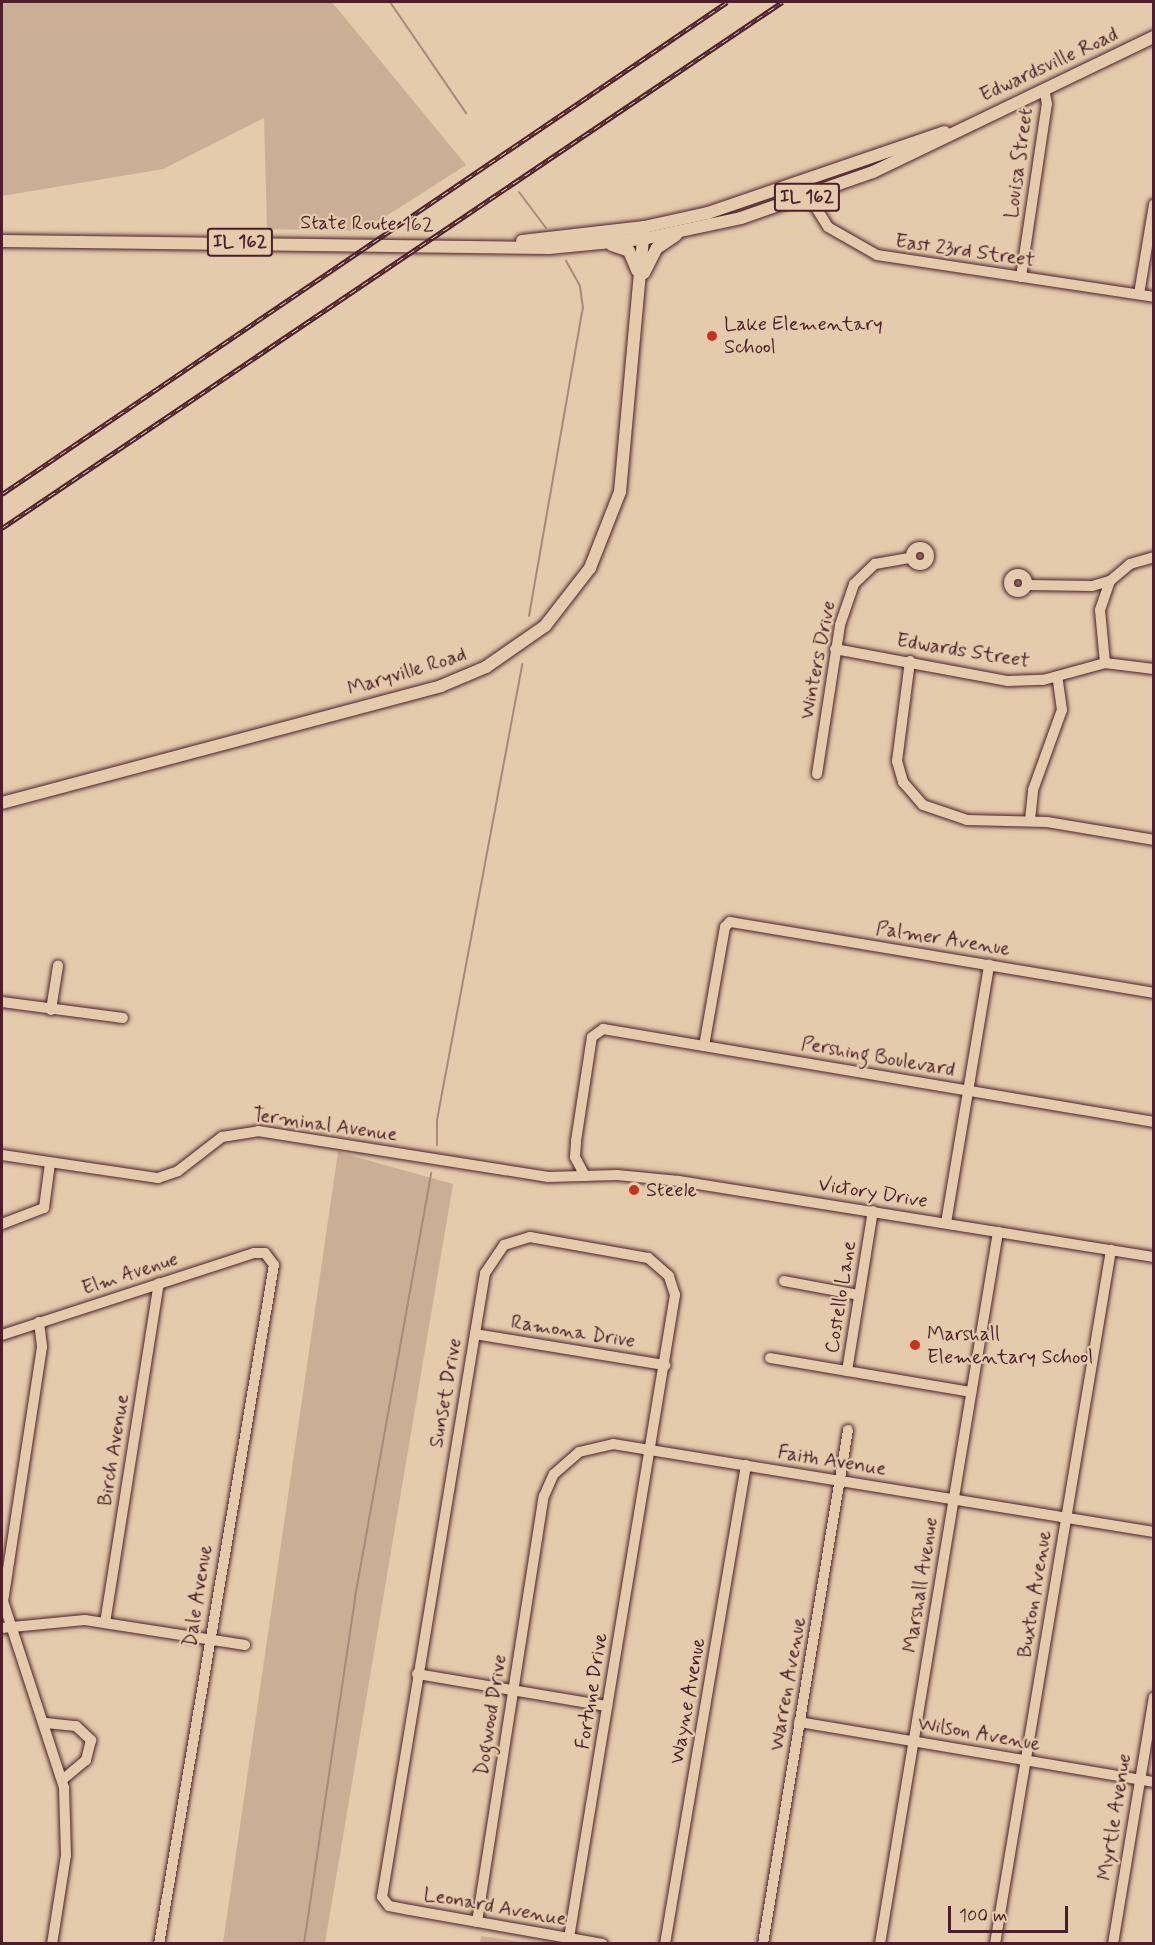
<!DOCTYPE html>
<html>
<head>
<meta charset="utf-8">
<style>
	body { margin:0 }
	#map { position:relative; width:1155px; height:1945px; overflow:hidden; background:#e3cbab; font-family:Mynerve,sans-serif }
	div>[style] { position:absolute }
	.green>* { inset:0; background:#caaf96 }
	.stream>* { height:2px; margin:-1px; padding:0 1px; transform-origin:1px; border-radius:1px; background:#a9897a }
	.roads { filter:drop-shadow(0 0 2px #4a1f2b) drop-shadow(0 0 2px #4a1f2b) }
	.minor>* { height:10px; margin:-5px; padding:0 5px; transform-origin:5px; border-radius:5px; background:#e3cbab }
	.minor>.ring { margin:-5px; padding:0; box-sizing:content-box; background:none; border:10px solid #e3cbab; border-radius:50% }
	.major>* { height:12px; margin:-6px; padding:0 6px; transform-origin:6px; border-radius:6px; background:#e3cbab }
	.rail>* { height:4.5px; margin-top:-2.25px; transform-origin:0; background:repeating-linear-gradient(90deg,#e3cbab 0 7px,#4a1f2b 0 14px); box-sizing:border-box; border-block:2px solid #4a1f2b }
	.dots>* { width:16px; height:16px; translate:-50% -50%; box-sizing:border-box; border:3px solid #e3cbab; border-radius:50% }
	span { translate:-50% -50%; white-space:nowrap; text-align:center; line-height:1.15; -webkit-text-stroke:4.5px #e3cbab; paint-order:stroke }
	.shield-label span { padding:2px 4px; background:#e3cbab; border:2px solid; border-radius:4px; -webkit-text-stroke-width:0 }
	.shield-label { font-size:18px; color:#4a1f2b; font-weight:700 }
	.street-label { font-size:20px; color:#4a1f2b }
	.poi-label { font-size:20px; color:#4a1f2b }
	.left { translate:0 -50%; text-align:left }
	.frame { position:absolute; inset:0; border:3px solid #4a1f2b; pointer-events:none }
	.scale { position:absolute; left:948px; top:1906px; width:120px; height:27px; box-sizing:border-box; border:3px solid #4a1f2b; border-top:0; padding-left:8px; font-size:18px; line-height:21px; white-space:nowrap; color:#4a1f2b; -webkit-text-stroke:4px #e3cbab; paint-order:stroke }
</style>
</head>
<body>
<div id="map">
	<div class="green">
		<div style="clip-path:polygon(2px 2px,332px 2px,466px 165px,363px 231px,267px 229px,264px 118px,163px 169px,2px 196px)"></div>
		<div style="clip-path:polygon(338px 1152px,453px 1184px,325px 1943px,223px 1943px)"></div>
		<div style="clip-path:polygon(481px 1936px,528px 1943px,480px 1943px)"></div>
	</div>
	<div class="stream">
		<div style="left:390px;top:2px;width:135px;rotate:55.6deg"></div>
		<div style="left:519px;top:192px;width:45px;rotate:53.1deg"></div>
		<div style="left:529px;top:616px;width:313px;rotate:-80.1deg"></div>
		<div style="left:583px;top:308px;width:22px;rotate:-98deg"></div>
		<div style="left:580px;top:286px;width:29px;rotate:-119deg"></div>
		<div style="left:437px;top:1145px;width:25px;rotate:-90deg"></div>
		<div style="left:437px;top:1120px;width:464px;rotate:-79.4deg"></div>
		<div style="left:304px;top:1944px;width:351px;rotate:-81.6deg"></div>
		<div style="left:355px;top:1597px;width:431px;rotate:-79.8deg"></div>
	</div>
	<div class="roads">
		<div class="minor">
			<div style="left:802px;top:185px;width:49px;rotate:58.2deg"></div>
			<div style="left:828px;top:227px;width:56px;rotate:29.7deg"></div>
			<div style="left:877px;top:255px;width:280px;rotate:8.6deg"></div>
			<div style="left:1021px;top:277px;width:175px;rotate:-81.5deg"></div>
			<div style="left:1047px;top:104px;width:15px;rotate:-101deg"></div>
			<div style="left:1139px;top:294px;width:91px;rotate:-80.5deg"></div>
			<div class="ring" style="left:911px;top:547px;width:8px;height:8px"></div>
			<div class="ring" style="left:1009px;top:574px;width:8px;height:8px"></div>
			<div style="left:1028px;top:585px;width:64px;rotate:0.9deg"></div>
			<div style="left:1092px;top:586px;width:19px;rotate:-16deg"></div>
			<div style="left:1110px;top:581px;width:26px;rotate:-40deg"></div>
			<div style="left:1130px;top:564px;width:25px;rotate:-16deg"></div>
			<div style="left:835px;top:649px;width:176px;rotate:10.5deg"></div>
			<div style="left:1008px;top:681px;width:35px;rotate:-2deg"></div>
			<div style="left:1043px;top:680px;width:64px;rotate:-15.3deg"></div>
			<div style="left:1105px;top:663px;width:49px;rotate:7deg"></div>
			<div style="left:910px;top:661px;width:101px;rotate:97.4deg"></div>
			<div style="left:897px;top:761px;width:22px;rotate:74deg"></div>
			<div style="left:903px;top:782px;width:30px;rotate:49deg"></div>
			<div style="left:923px;top:805px;width:46px;rotate:18.8deg"></div>
			<div style="left:967px;top:820px;width:80px;rotate:1.4deg"></div>
			<div style="left:1047px;top:822px;width:109px;rotate:9.5deg"></div>
			<div style="left:1105px;top:663px;width:53px;rotate:-95.4deg"></div>
			<div style="left:1100px;top:610px;width:31px;rotate:-71deg"></div>
			<div style="left:817px;top:774px;width:151px;rotate:-81.2deg"></div>
			<div style="left:840px;top:625px;width:43px;rotate:-71.1deg"></div>
			<div style="left:854px;top:584px;width:29px;rotate:-44deg"></div>
			<div style="left:875px;top:564px;width:36px;rotate:-10deg"></div>
			<div style="left:1030px;top:820px;width:30px;rotate:-84deg"></div>
			<div style="left:1033px;top:790px;width:85px;rotate:-70.1deg"></div>
			<div style="left:1062px;top:710px;width:34px;rotate:-98deg"></div>
			<div style="left:2px;top:1002px;width:122px;rotate:7.5deg"></div>
			<div style="left:51px;top:1010px;width:45px;rotate:-81deg"></div>
			<div style="left:704px;top:1046px;width:121px;rotate:-80deg"></div>
			<div style="left:725px;top:927px;width:7px;rotate:-45deg"></div>
			<div style="left:730px;top:922px;width:430px;rotate:9.5deg"></div>
			<div style="left:2px;top:1155px;width:158px;rotate:8.4deg"></div>
			<div style="left:158px;top:1178px;width:21px;rotate:-19deg"></div>
			<div style="left:178px;top:1171px;width:56px;rotate:-37.7deg"></div>
			<div style="left:222px;top:1137px;width:36px;rotate:-9deg"></div>
			<div style="left:258px;top:1131px;width:294px;rotate:9deg"></div>
			<div style="left:548px;top:1177px;width:69px;rotate:-1.7deg"></div>
			<div style="left:617px;top:1175px;width:62px;rotate:5.5deg"></div>
			<div style="left:679px;top:1181px;width:481px;rotate:9.1deg"></div>
			<div style="left:585px;top:1176px;width:21px;rotate:-118deg"></div>
			<div style="left:575px;top:1157px;width:16px;rotate:-86deg"></div>
			<div style="left:576px;top:1141px;width:105px;rotate:-81.3deg"></div>
			<div style="left:592px;top:1037px;width:14px;rotate:-36deg"></div>
			<div style="left:603px;top:1029px;width:559px;rotate:9.58deg"></div>
			<div style="left:946px;top:1223px;width:262px;rotate:-80.5deg"></div>
			<div style="left:2px;top:1224px;width:45px;rotate:-20.9deg"></div>
			<div style="left:44px;top:1208px;width:45px;rotate:-82.4deg"></div>
			<div style="left:784px;top:1281px;width:76px;rotate:10.6deg"></div>
			<div style="left:39px;top:1322px;width:25px;rotate:83deg"></div>
			<div style="left:42px;top:1347px;width:257px;rotate:98.7deg"></div>
			<div style="left:3px;top:1601px;width:197px;rotate:71.9deg"></div>
			<div style="left:64px;top:1788px;width:67px;rotate:88.3deg"></div>
			<div style="left:66px;top:1855px;width:90px;rotate:98.9deg"></div>
			<div style="left:475px;top:1334px;width:193px;rotate:9.3deg"></div>
			<div style="left:2px;top:1335px;width:265px;rotate:-18deg"></div>
			<div style="left:254px;top:1253px;width:11px"></div>
			<div style="left:265px;top:1253px;width:15px;rotate:53deg"></div>
			<div style="left:274px;top:1265px;width:689px;rotate:99.61deg"></div>
			<div style="left:770px;top:1358px;width:204px;rotate:9.6deg"></div>
			<div style="left:847px;top:1371px;width:162px;rotate:-80.8deg"></div>
			<div style="left:105px;top:1623px;width:344px;rotate:-81deg"></div>
			<div style="left:2px;top:1628px;width:83px;rotate:-5.5deg"></div>
			<div style="left:85px;top:1620px;width:162px;rotate:8.9deg"></div>
			<div style="left:417px;top:1674px;width:193px;rotate:9.6deg"></div>
			<div style="left:799px;top:1722px;width:360px;rotate:9.6deg"></div>
			<div style="left:46px;top:1723px;width:30px;rotate:6deg"></div>
			<div style="left:76px;top:1726px;width:21px;rotate:43deg"></div>
			<div style="left:91px;top:1740px;width:21px;rotate:104deg"></div>
			<div style="left:86px;top:1760px;width:30px;rotate:140deg"></div>
			<div style="left:477px;top:1922px;width:431px;rotate:-81.1deg"></div>
			<div style="left:544px;top:1496px;width:24px;rotate:-66deg"></div>
			<div style="left:554px;top:1474px;width:33px;rotate:-41deg"></div>
			<div style="left:579px;top:1452px;width:35px;rotate:-13deg"></div>
			<div style="left:613px;top:1444px;width:548px;rotate:9.24deg"></div>
			<div style="left:569px;top:1938px;width:652px;rotate:-80.64deg"></div>
			<div style="left:675px;top:1295px;width:20px;rotate:-108deg"></div>
			<div style="left:669px;top:1276px;width:28px;rotate:-139deg"></div>
			<div style="left:648px;top:1258px;width:120px;rotate:-169.9deg"></div>
			<div style="left:530px;top:1237px;width:27px;rotate:163deg"></div>
			<div style="left:504px;top:1245px;width:34px;rotate:124deg"></div>
			<div style="left:485px;top:1273px;width:632px;rotate:99.37deg"></div>
			<div style="left:382px;top:1897px;width:11px;rotate:52deg"></div>
			<div style="left:389px;top:1906px;width:21px;rotate:11deg"></div>
			<div style="left:410px;top:1910px;width:161px;rotate:10deg"></div>
			<div style="left:569px;top:1938px;width:34px;rotate:10deg"></div>
			<div style="left:665px;top:1944px;width:486px;rotate:-80.4deg"></div>
			<div style="left:763px;top:1944px;width:521px;rotate:-80.61deg"></div>
			<div style="left:880px;top:1944px;width:722px;rotate:-80.59deg"></div>
			<div style="left:995px;top:1944px;width:704px;rotate:-80.51deg"></div>
			<div style="left:1113px;top:1944px;width:250px;rotate:-80.6deg"></div>
		</div>
		<div class="major">
			<div style="left:2px;top:241px;width:547px;rotate:0.73deg"></div>
			<div style="left:549px;top:248px;width:94px;rotate:-5.5deg"></div>
			<div style="left:643px;top:239px;width:100px;rotate:-12.1deg"></div>
			<div style="left:741px;top:218px;width:140px;rotate:-19.2deg"></div>
			<div style="left:873px;top:172px;width:312px;rotate:-25.7deg"></div>
			<div style="left:522px;top:241px;width:123px;rotate:-6.5deg"></div>
			<div style="left:644px;top:227px;width:66px;rotate:-12.3deg"></div>
			<div style="left:708px;top:213px;width:250px;rotate:-18.9deg"></div>
			<div style="left:612px;top:245px;width:18px;rotate:19deg"></div>
			<div style="left:629px;top:251px;width:21px;rotate:67deg"></div>
			<div style="left:644px;top:273px;width:28px;rotate:-63deg"></div>
			<div style="left:657px;top:248px;width:23px;rotate:-34deg"></div>
			<div style="left:2px;top:803px;width:454px;rotate:-14.9deg"></div>
			<div style="left:441px;top:686px;width:49px;rotate:-22.9deg"></div>
			<div style="left:486px;top:667px;width:72px;rotate:-34.8deg"></div>
			<div style="left:545px;top:626px;width:73px;rotate:-52.2deg"></div>
			<div style="left:590px;top:568px;width:82px;rotate:-68.5deg"></div>
			<div style="left:620px;top:492px;width:266px;rotate:-84.8deg"></div>
		</div>
	</div>
	<div class="rail">
		<div style="left:2px;top:494px;width:876px;rotate:-34.16deg"></div>
		<div style="left:2px;top:528px;width:941px;rotate:-33.99deg"></div>
	</div>
	<div class="dots">
		<div style="left:712px;top:336px;background:#c8321e"></div>
		<div style="left:634px;top:1190px;background:#c8321e"></div>
		<div style="left:915px;top:1345px;background:#c8321e"></div>
	</div>
	<div class="shield-label">
		<span style="left:807px;top:197px">IL 162</span>
		<span style="left:240px;top:242px">IL 162</span>
	</div>
	<div class="street-label">
		<span style="left:1049px;top:65px;rotate:-25deg">Edwardsville Road</span>
		<span style="left:1019px;top:163px;rotate:-82deg">Louisa Street</span>
		<span style="left:367px;top:224px;rotate:1deg">State Route 162</span>
		<span style="left:965px;top:251px;rotate:8deg">East 23rd Street</span>
		<span style="left:963px;top:651px;rotate:9deg">Edwards Street</span>
		<span style="left:818px;top:660px;rotate:-79deg">Winters Drive</span>
		<span style="left:407px;top:672px;rotate:-17deg">Maryville Road</span>
		<span style="left:943px;top:939px;rotate:9deg">Palmer Avenue</span>
		<span style="left:878px;top:1057px;rotate:10deg">Pershing Boulevard</span>
		<span style="left:325px;top:1125px;rotate:8deg">Terminal Avenue</span>
		<span style="left:873px;top:1193px;rotate:9deg">Victory Drive</span>
		<span style="left:130px;top:1274px;rotate:-18deg">Elm Avenue</span>
		<span style="left:841px;top:1297px;rotate:-81deg">Costello Lane</span>
		<span style="left:573px;top:1332px;rotate:9deg">Ramona Drive</span>
		<span style="left:446px;top:1393px;rotate:-80deg">Sunset Drive</span>
		<span style="left:114px;top:1450px;rotate:-81deg">Birch Avenue</span>
		<span style="left:832px;top:1461px;rotate:9deg">Faith Avenue</span>
		<span style="left:921px;top:1585px;rotate:-81deg">Marshall Avenue</span>
		<span style="left:1035px;top:1594px;rotate:-81deg">Buxton Avenue</span>
		<span style="left:198px;top:1596px;rotate:-81deg">Dale Avenue</span>
		<span style="left:788px;top:1684px;rotate:-80deg">Warren Avenue</span>
		<span style="left:592px;top:1691px;rotate:-81deg">Fortune Drive</span>
		<span style="left:688px;top:1701px;rotate:-80deg">Wayne Avenue</span>
		<span style="left:491px;top:1715px;rotate:-81deg">Dogwood Drive</span>
		<span style="left:979px;top:1734px;rotate:10deg">Wilson Avenue</span>
		<span style="left:1115px;top:1817px;rotate:-81deg">Myrtle Avenue</span>
		<span style="left:495px;top:1907px;rotate:10deg">Leonard Avenue</span>
	</div>
	<div class="poi-label">
		<span class="left" style="left:724px;top:336px">Lake Elementary<br>School</span>
		<span class="left" style="left:646px;top:1190px">Steele</span>
		<span class="left" style="left:927px;top:1346px">Marshall<br>Elementary School</span>
	</div>
	<div class="frame"></div>
	<div class="scale">100 m</div>
</div>
</body>
</html>
